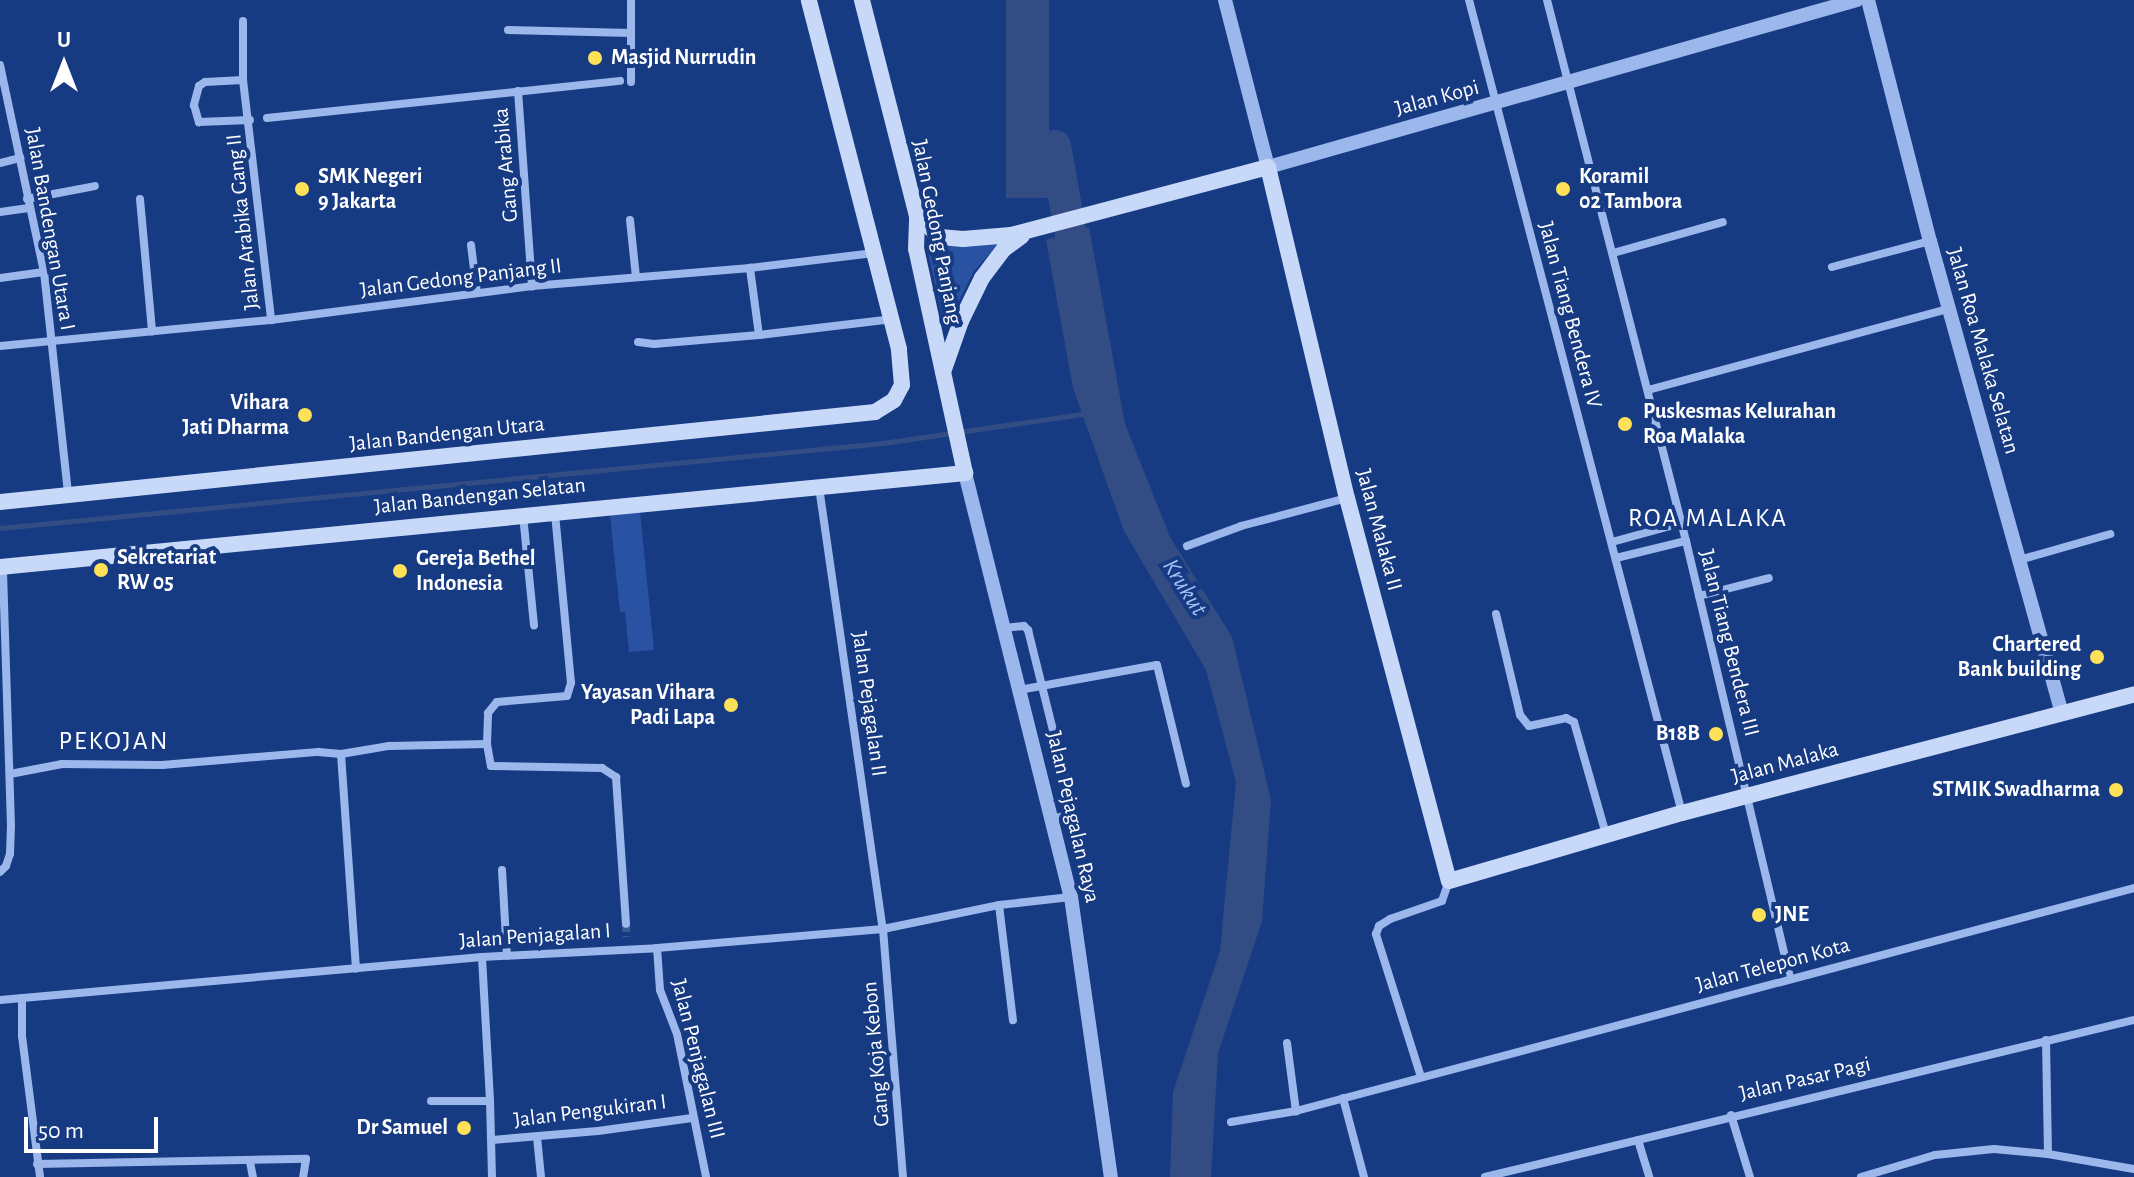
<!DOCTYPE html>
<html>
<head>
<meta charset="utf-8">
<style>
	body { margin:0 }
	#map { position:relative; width:2134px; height:1177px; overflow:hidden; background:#173b83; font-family:"Alegreya Sans",sans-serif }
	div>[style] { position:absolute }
	.green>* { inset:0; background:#2a52a3 }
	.water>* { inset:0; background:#334d84; transform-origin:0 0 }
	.stream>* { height:5px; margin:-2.5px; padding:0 2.5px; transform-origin:2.5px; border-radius:2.5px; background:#334d84 }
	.river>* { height:32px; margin:-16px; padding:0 16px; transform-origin:16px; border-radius:16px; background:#334d84 }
	.minor-tunnel>* { height:8px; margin-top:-4px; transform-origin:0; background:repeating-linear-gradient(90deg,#3a5896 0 8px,transparent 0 12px) }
	.minor>* { height:8px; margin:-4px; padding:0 4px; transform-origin:4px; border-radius:4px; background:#9bb7ec }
	.tertiary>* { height:14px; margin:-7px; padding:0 7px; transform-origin:7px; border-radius:7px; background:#9bb7ec }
	.secondary>* { height:16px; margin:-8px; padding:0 8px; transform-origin:8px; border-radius:8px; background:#c8d8f9 }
	.dots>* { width:22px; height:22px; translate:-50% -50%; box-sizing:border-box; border:4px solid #173b83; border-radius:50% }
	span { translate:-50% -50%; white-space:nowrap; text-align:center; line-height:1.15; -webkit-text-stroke:8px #173b83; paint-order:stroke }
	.poi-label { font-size:22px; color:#fff; font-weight:700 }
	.left { translate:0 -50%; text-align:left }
	.right { translate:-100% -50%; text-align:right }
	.street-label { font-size:22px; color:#fff }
	.water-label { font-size:24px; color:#a7c1f4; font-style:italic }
	.quarter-label { font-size:26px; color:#fff; letter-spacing:2px }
	.north { position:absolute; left:24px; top:24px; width:80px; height:80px; -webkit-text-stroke:6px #173b83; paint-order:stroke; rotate:0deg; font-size:22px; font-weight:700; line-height:32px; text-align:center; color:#fff }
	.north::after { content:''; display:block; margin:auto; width:28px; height:36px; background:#fff; clip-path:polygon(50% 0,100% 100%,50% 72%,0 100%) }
	.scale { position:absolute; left:24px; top:1117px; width:134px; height:36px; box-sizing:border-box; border:4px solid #fff; border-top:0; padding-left:10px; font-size:24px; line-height:28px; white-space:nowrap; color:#fff; -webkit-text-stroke:6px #173b83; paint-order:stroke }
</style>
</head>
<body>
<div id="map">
	<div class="green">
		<div style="clip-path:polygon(1000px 243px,974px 271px,945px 328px,927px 248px)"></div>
		<div style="clip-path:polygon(640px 512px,654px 650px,629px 652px,625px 612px,620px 612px,610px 515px)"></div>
	</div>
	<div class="water">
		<div style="left:1006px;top:0;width:43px;height:198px"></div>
		<div style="clip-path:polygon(1089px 227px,1125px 424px,1170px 537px,1232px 637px,1271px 800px,1262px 921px,1218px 1053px,1211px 1177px,1170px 1177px,1173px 1092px,1220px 951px,1236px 782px,1206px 670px,1124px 531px,1073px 388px,1046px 240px)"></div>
	</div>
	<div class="stream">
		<div style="left:0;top:528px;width:887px;rotate:-5.5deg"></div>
		<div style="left:883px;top:443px;width:208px;rotate:-8.3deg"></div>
	</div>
	<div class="river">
		<div style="left:1055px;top:146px;width:130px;rotate:79.8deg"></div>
	</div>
	<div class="minor-tunnel">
		<div style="left:626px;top:924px;width:13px;rotate:86deg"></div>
	</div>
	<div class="minor">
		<div style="left:1469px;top:0;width:840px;rotate:75.32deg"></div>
		<div style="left:1547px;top:0;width:559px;rotate:75.59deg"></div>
		<div style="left:1686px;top:541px;width:450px;rotate:76.6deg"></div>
		<div style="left:243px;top:21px;width:59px;rotate:90deg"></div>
		<div style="left:243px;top:80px;width:242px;rotate:83.3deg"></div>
		<div style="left:508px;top:30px;width:123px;rotate:1.4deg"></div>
		<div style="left:0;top:65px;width:212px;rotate:78deg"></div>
		<div style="left:44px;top:272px;width:223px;rotate:83.8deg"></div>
		<div style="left:243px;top:80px;width:38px;rotate:177deg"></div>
		<div style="left:205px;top:82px;width:7px;rotate:146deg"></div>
		<div style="left:199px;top:86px;width:20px;rotate:105deg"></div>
		<div style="left:194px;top:105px;width:18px;rotate:74deg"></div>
		<div style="left:199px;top:122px;width:51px;rotate:-2.2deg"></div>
		<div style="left:631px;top:82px;width:82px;rotate:-90deg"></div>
		<div style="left:518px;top:91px;width:196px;rotate:85.9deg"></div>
		<div style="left:267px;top:118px;width:355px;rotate:-6deg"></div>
		<div style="left:0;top:163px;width:21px;rotate:-14deg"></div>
		<div style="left:27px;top:199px;width:69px;rotate:-10.8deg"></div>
		<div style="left:140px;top:199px;width:133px;rotate:84.8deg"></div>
		<div style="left:0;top:212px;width:29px;rotate:-8deg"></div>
		<div style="left:630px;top:220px;width:57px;rotate:84deg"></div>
		<div style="left:471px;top:245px;width:48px;rotate:82.9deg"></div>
		<div style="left:1613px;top:253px;width:114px;rotate:-15.7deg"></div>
		<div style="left:1832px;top:267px;width:101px;rotate:-14.9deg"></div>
		<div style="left:0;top:278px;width:44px;rotate:-7.8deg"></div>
		<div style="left:759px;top:335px;width:135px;rotate:-6.8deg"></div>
		<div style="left:638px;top:342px;width:16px;rotate:7deg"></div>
		<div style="left:654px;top:344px;width:105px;rotate:-4.9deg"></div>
		<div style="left:759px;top:335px;width:68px;rotate:-97.7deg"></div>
		<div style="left:0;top:346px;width:272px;rotate:-5.5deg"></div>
		<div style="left:271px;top:320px;width:263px;rotate:-7.4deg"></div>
		<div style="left:532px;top:286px;width:219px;rotate:-4.7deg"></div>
		<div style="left:750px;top:268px;width:125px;rotate:-6.9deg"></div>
		<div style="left:1648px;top:390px;width:311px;rotate:-15.1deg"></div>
		<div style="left:819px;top:487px;width:447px;rotate:81.8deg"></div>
		<div style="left:883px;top:929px;width:249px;rotate:85.4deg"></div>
		<div style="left:523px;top:515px;width:111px;rotate:84.3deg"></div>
		<div style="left:1612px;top:542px;width:72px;rotate:-15.4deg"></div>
		<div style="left:1187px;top:546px;width:58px;rotate:-20.3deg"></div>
		<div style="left:1241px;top:526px;width:110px;rotate:-14.8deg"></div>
		<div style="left:1616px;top:558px;width:72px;rotate:-13.7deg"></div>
		<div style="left:2019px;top:560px;width:95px;rotate:-15.9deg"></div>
		<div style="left:1699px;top:596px;width:72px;rotate:-14.4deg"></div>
		<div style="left:1496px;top:614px;width:104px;rotate:76.6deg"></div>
		<div style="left:1520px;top:715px;width:14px;rotate:51deg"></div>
		<div style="left:1529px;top:726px;width:38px;rotate:-12deg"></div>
		<div style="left:1566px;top:718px;width:9px;rotate:27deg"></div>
		<div style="left:1574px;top:722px;width:116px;rotate:74.1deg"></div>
		<div style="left:1004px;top:628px;width:20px;rotate:-6deg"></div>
		<div style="left:1024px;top:626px;width:6px;rotate:45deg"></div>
		<div style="left:1028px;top:630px;width:182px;rotate:76deg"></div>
		<div style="left:1072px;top:807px;width:11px;rotate:128deg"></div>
		<div style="left:1065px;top:816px;width:14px;rotate:168deg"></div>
		<div style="left:1019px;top:690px;width:140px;rotate:-10.3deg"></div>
		<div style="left:1157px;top:665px;width:122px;rotate:76.3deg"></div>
		<div style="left:487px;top:744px;width:22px;rotate:80deg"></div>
		<div style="left:491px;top:766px;width:111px;rotate:1deg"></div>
		<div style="left:602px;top:768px;width:17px;rotate:33deg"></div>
		<div style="left:616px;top:777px;width:147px;rotate:86.1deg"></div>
		<div style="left:341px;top:754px;width:49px;rotate:-9.5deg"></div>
		<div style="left:389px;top:746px;width:98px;rotate:-1.2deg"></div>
		<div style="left:487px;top:744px;width:31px;rotate:-88deg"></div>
		<div style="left:488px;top:713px;width:14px;rotate:-51deg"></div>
		<div style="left:497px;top:702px;width:70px;rotate:-4.9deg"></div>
		<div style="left:567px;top:696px;width:14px;rotate:-73deg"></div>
		<div style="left:571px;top:683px;width:171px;rotate:-95.4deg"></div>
		<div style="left:10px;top:774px;width:53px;rotate:-10.9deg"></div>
		<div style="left:62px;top:764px;width:100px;rotate:0.6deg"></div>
		<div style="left:162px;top:765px;width:157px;rotate:-4.8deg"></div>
		<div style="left:318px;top:752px;width:23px;rotate:5deg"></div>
		<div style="left:341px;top:754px;width:215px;rotate:86deg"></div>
		<div style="left:502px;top:870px;width:86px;rotate:86.7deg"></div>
		<div style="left:0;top:872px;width:8px;rotate:-45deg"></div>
		<div style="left:6px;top:866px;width:13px;rotate:-72deg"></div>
		<div style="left:10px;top:854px;width:28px;rotate:-88deg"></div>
		<div style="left:11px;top:826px;width:260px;rotate:-91.8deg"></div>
		<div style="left:999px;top:905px;width:116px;rotate:83.1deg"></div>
		<div style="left:657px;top:948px;width:42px;rotate:85.9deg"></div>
		<div style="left:660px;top:990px;width:47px;rotate:68.9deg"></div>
		<div style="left:677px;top:1034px;width:146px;rotate:78.5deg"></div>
		<div style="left:482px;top:957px;width:144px;rotate:86.8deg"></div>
		<div style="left:22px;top:998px;width:38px;rotate:90deg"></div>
		<div style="left:22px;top:1036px;width:142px;rotate:82.7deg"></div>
		<div style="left:0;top:1000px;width:484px;rotate:-5.1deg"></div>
		<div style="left:482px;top:957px;width:175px;rotate:-2.9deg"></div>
		<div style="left:657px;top:948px;width:227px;rotate:-4.8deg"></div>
		<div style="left:883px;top:929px;width:118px;rotate:-11.7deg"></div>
		<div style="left:999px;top:905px;width:72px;rotate:-6.3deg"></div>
		<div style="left:2046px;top:1040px;width:114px;rotate:89deg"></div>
		<div style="left:1287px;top:1043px;width:69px;rotate:82.5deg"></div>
		<div style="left:1421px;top:1077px;width:150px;rotate:-107.5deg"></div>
		<div style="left:1376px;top:934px;width:9px;rotate:-69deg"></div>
		<div style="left:1379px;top:926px;width:13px;rotate:-32deg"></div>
		<div style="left:1390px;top:919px;width:55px;rotate:-19.1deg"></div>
		<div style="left:1442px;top:901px;width:21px;rotate:-71deg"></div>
		<div style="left:1343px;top:1098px;width:82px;rotate:75.1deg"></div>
		<div style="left:431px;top:1101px;width:59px"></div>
		<div style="left:490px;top:1101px;width:76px;rotate:88.5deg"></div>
		<div style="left:1731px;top:1115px;width:65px;rotate:73deg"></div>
		<div style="left:1231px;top:1122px;width:66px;rotate:-9.6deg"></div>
		<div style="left:1296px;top:1111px;width:867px;rotate:-14.9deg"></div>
		<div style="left:537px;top:1137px;width:40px;rotate:84.3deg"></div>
		<div style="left:492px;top:1140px;width:106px;rotate:-4.9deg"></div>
		<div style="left:598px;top:1131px;width:95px;rotate:-7.9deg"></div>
		<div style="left:1638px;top:1140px;width:39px;rotate:73deg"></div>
		<div style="left:250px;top:1162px;width:15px;rotate:79deg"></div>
		<div style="left:37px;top:1164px;width:269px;rotate:-1.1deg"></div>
		<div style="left:306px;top:1159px;width:18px;rotate:99deg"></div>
		<div style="left:1485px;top:1177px;width:668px;rotate:-13.6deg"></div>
		<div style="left:1861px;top:1177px;width:77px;rotate:-16.6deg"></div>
		<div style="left:1935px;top:1155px;width:59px;rotate:-5.8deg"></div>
		<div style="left:1994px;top:1149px;width:54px;rotate:5.3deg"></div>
		<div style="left:2048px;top:1154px;width:87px;rotate:9.9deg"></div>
	</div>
	<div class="tertiary">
		<div style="left:1225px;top:0;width:172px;rotate:75.6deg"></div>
		<div style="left:1268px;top:167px;width:612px;rotate:-15.83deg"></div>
		<div style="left:1868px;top:0;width:249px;rotate:75.6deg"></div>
		<div style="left:1930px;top:241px;width:490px;rotate:74.4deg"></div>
		<div style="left:965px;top:473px;width:437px;rotate:76deg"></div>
		<div style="left:1071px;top:897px;width:283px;rotate:81.9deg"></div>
	</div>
	<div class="secondary">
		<div style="left:917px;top:216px;width:31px;rotate:42deg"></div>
		<div style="left:940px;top:237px;width:23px;rotate:5deg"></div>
		<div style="left:963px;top:239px;width:48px;rotate:-4.8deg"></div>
		<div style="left:1011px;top:235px;width:266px;rotate:-14.8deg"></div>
		<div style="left:1268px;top:167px;width:340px;rotate:76.6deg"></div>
		<div style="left:1347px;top:498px;width:396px;rotate:75.1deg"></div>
		<div style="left:1449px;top:881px;width:243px;rotate:-16.3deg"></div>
		<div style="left:1682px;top:813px;width:467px;rotate:-14.7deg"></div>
		<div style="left:943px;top:372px;width:54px;rotate:-70.6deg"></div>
		<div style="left:961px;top:321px;width:48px;rotate:-64deg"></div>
		<div style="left:982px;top:278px;width:36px;rotate:-53deg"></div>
		<div style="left:1004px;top:249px;width:22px;rotate:-36deg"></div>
		<div style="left:0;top:502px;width:880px;rotate:-5.87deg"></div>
		<div style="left:875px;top:412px;width:22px;rotate:-32deg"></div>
		<div style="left:894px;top:400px;width:17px;rotate:-62deg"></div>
		<div style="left:902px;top:385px;width:36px;rotate:-95deg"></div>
		<div style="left:899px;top:349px;width:360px;rotate:-104.5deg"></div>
		<div style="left:0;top:567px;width:970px;rotate:-5.56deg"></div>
		<div style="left:965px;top:473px;width:229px;rotate:-102.3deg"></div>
		<div style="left:916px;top:249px;width:33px;rotate:-88deg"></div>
		<div style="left:917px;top:216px;width:223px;rotate:-104.3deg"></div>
	</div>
	<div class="dots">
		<div style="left:595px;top:58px;background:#ffe157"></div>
		<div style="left:302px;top:189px;background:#ffe157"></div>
		<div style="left:1563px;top:189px;background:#ffe157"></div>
		<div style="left:305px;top:415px;background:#ffe157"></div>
		<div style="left:1625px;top:424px;background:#ffe157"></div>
		<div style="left:101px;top:570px;background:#ffe157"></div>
		<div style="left:400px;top:571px;background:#ffe157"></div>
		<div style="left:2097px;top:657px;background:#ffe157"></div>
		<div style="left:731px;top:705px;background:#ffe157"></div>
		<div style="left:1716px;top:734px;background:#ffe157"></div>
		<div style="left:2116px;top:790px;background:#ffe157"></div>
		<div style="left:1759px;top:915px;background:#ffe157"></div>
		<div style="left:464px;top:1128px;background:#ffe157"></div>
	</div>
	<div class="poi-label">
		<span class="left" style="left:611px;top:58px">Masjid Nurrudin</span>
		<span class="left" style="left:318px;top:189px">SMK Negeri<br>9 Jakarta</span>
		<span class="left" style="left:1579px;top:189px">Koramil<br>02 Tambora</span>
		<span class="right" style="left:289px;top:415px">Vihara<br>Jati Dharma</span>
		<span class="left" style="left:1643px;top:424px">Puskesmas Kelurahan<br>Roa Malaka</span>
		<span class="left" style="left:117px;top:570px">Sekretariat<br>RW 05</span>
		<span class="left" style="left:416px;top:571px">Gereja Bethel<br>Indonesia</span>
		<span class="right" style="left:2081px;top:657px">Chartered<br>Bank building</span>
		<span class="right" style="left:715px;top:705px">Yayasan Vihara<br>Padi Lapa</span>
		<span class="right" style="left:1700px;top:734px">B18B</span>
		<span class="right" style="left:2100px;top:790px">STMIK Swadharma</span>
		<span class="left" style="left:1775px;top:915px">JNE</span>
		<span class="right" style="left:448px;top:1128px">Dr Samuel</span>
	</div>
	<div class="street-label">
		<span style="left:1437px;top:98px;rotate:-15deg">Jalan Kopi</span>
		<span style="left:506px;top:165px;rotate:-95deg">Gang Arabika</span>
		<span style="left:243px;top:222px;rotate:-96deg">Jalan Arabika Gang II</span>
		<span style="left:50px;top:229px;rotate:80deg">Jalan Bandengan Utara I</span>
		<span style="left:937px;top:232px;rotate:79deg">Jalan Gedong Panjang</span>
		<span style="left:461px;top:278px;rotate:-7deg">Jalan Gedong Panjang II</span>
		<span style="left:1570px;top:315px;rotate:75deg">Jalan Tiang Bendera IV</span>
		<span style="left:1983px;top:351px;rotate:74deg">Jalan Roa Malaka Selatan</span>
		<span style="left:447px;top:434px;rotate:-6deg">Jalan Bandengan Utara</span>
		<span style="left:480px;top:496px;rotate:-6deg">Jalan Bandengan Selatan</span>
		<span style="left:1379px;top:530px;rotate:75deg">Jalan Malaka II</span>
		<span style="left:1729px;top:643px;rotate:76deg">Jalan Tiang Bendera III</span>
		<span style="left:869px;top:704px;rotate:82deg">Jalan Pejagalan II</span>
		<span style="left:1785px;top:763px;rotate:-15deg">Jalan Malaka</span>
		<span style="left:1073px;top:817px;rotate:77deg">Jalan Pejagalan Raya</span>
		<span style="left:535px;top:936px;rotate:-4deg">Jalan Penjagalan I</span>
		<span style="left:1773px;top:965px;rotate:-15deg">Jalan Telepon Kota</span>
		<span style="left:876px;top:1054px;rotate:-95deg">Gang Koja Kebon</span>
		<span style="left:698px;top:1059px;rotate:76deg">Jalan Penjagalan III</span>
		<span style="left:1805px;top:1079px;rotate:-13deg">Jalan Pasar Pagi</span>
		<span style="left:590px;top:1111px;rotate:-7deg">Jalan Pengukiran I</span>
	</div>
	<div class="water-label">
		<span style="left:1184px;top:588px;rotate:58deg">Krukut</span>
	</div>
	<div class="quarter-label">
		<span style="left:1708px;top:519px">ROA MALAKA</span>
		<span style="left:114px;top:742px">PEKOJAN</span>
	</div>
	<div class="north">U</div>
	<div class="scale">50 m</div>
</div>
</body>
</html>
